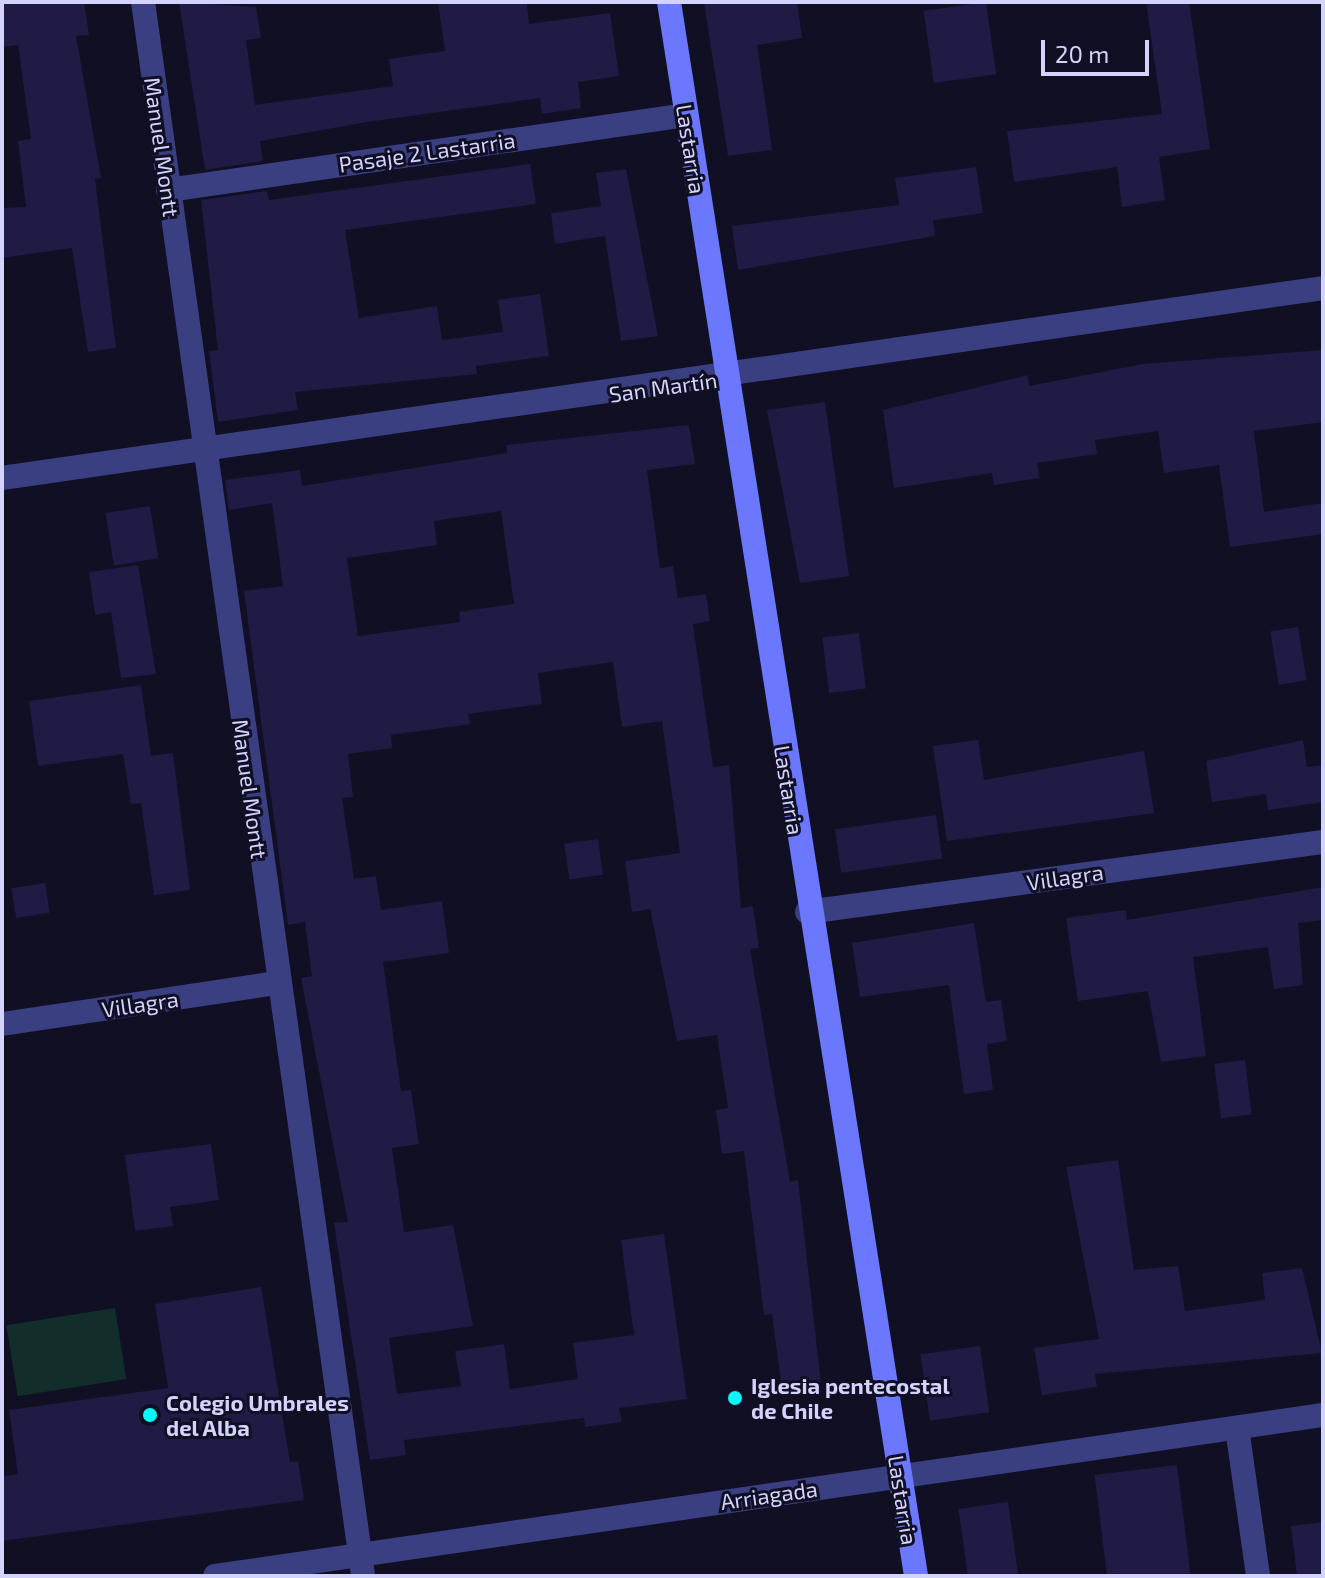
<!DOCTYPE html>
<html>
<head>
<meta charset="utf-8">
<style>
	body { margin:0 }
	#map { position:relative; width:1325px; height:1578px; overflow:hidden; background:#100f24; font-family:"Exo 2",sans-serif }
	div>[style] { position:absolute }
	.green>* { inset:0; background:#122e2a; transform-origin:0 0 }
	.building>* { inset:0; background:#1f1b45; transform-origin:0 0 }
	.street>* { height:24px; margin:-12px; padding:0 12px; transform-origin:12px; border-radius:12px; background:#3a3f82 }
	.secondary>* { height:24px; margin:-12px; padding:0 12px; transform-origin:12px; border-radius:12px; background:#6b77fd }
	.dots>* { width:22px; height:22px; translate:-50% -50%; box-sizing:border-box; border:4px solid #100f24; border-radius:50% }
	span { translate:-50% -50%; white-space:nowrap; text-align:center; line-height:1.15; -webkit-text-stroke:6px #100f24; paint-order:stroke }
	.street-label { font-size:22px; color:#d3d3fe }
	.poi-label { font-size:22px; color:#d3d3fe; font-weight:700 }
	.left { translate:0 -50%; text-align:left }
	.frame { position:absolute; inset:0; border:4px solid #d3d3fe; pointer-events:none }
	.scale { position:absolute; left:1041px; top:40px; width:108px; height:36px; box-sizing:border-box; border:4px solid #d3d3fe; border-top:0; padding-left:10px; font-size:24px; line-height:28px; white-space:nowrap; color:#d3d3fe; -webkit-text-stroke:6px #100f24; paint-order:stroke }
</style>
</head>
<body>
<div id="map">
	<div class="green">
		<div style="left:115px;top:1308px;width:72px;height:110px;rotate:81deg"></div>
	</div>
	<div class="building">
		<div style="clip-path:polygon(2px 2px,84px 2px,89px 35px,76px 36px,101px 178px,95px 179px,116px 348px,88px 352px,72px 248px,2px 258px,2px 208px,26px 207px,18px 141px,31px 139px,18px 45px,2px 47px)"></div>
		<div style="clip-path:polygon(179px 2px,256px 7px,261px 38px,246px 40px,255px 105px,393px 86px,389px 59px,445px 51px,438px 2px,527px 4px,529px 24px,610px 13px,619px 76px,578px 82px,581px 108px,542px 114px,540px 98px,367px 122px,260px 141px,263px 161px,205px 170px)"></div>
		<div style="clip-path:polygon(704px 2px,797px 2px,802px 38px,757px 45px,772px 150px,728px 156px)"></div>
		<div style="left:986px;top:2px;width:73px;height:63px;rotate:82deg"></div>
		<div style="clip-path:polygon(1146px 2px,1189px 2px,1210px 149px,1159px 157px,1165px 200px,1122px 207px,1117px 167px,1014px 182px,1007px 131px,1162px 114px)"></div>
		<div style="clip-path:polygon(530px 164px,536px 204px,345px 230px,359px 318px,437px 306px,442px 340px,503px 332px,498px 300px,540px 294px,549px 356px,476px 366px,477px 374px,295px 392px,298px 410px,218px 422px,209px 351px,218px 350px,201px 200px,267px 191px,269px 200px)"></div>
		<div style="clip-path:polygon(976px 167px,983px 213px,933px 220px,935px 236px,738px 270px,732px 226px,899px 205px,895px 178px)"></div>
		<div style="clip-path:polygon(626px 169px,658px 336px,621px 341px,605px 236px,555px 244px,551px 213px,601px 206px,596px 173px)"></div>
		<div style="clip-path:polygon(1323px 350px,1323px 422px,1254px 431px,1264px 512px,1323px 503px,1323px 534px,1230px 547px,1219px 465px,1164px 473px,1158px 431px,1095px 440px,1097px 454px,1037px 463px,1039px 478px,994px 485px,992px 473px,894px 488px,883px 410px,1028px 375px,1029px 386px,1143px 364px)"></div>
		<div style="clip-path:polygon(825px 402px,849px 576px,800px 583px,767px 410px)"></div>
		<div style="clip-path:polygon(evenodd,689px 425px,695px 464px,647px 470px,660px 568px,673px 566px,678px 598px,706px 594px,710px 621px,693px 624px,713px 767px,729px 765px,741px 908px,753px 906px,759px 948px,750px 949px,790px 1182px,798px 1180px,821px 1384px,782px 1389px,772px 1314px,764px 1315px,744px 1151px,722px 1154px,716px 1110px,728px 1108px,717px 1035px,677px 1041px,650px 909px,632px 912px,625px 861px,680px 853px,662px 721px,622px 727px,613px 662px,538px 673px,542px 704px,468px 714px,470px 724px,391px 735px,392px 748px,348px 754px,353px 797px,342px 798px,354px 879px,376px 876px,381px 910px,442px 901px,449px 953px,383px 962px,401px 1091px,411px 1090px,419px 1144px,392px 1148px,404px 1232px,453px 1225px,473px 1326px,389px 1338px,397px 1394px,461px 1386px,455px 1351px,504px 1344px,510px 1389px,578px 1379px,573px 1343px,634px 1335px,621px 1240px,664px 1234px,687px 1399px,619px 1408px,622px 1422px,585px 1427px,584px 1418px,404px 1440px,406px 1455px,370px 1460px,334px 1223px,348px 1222px,301px 978px,312px 976px,305px 922px,288px 925px,244px 591px,283px 586px,272px 503px,229px 510px,225px 480px,300px 470px,302px 486px,507px 453px,506px 445px,689px 425px,501px 511px,514px 604px,459px 612px,460px 622px,358px 636px,347px 558px,437px 545px,434px 521px,501px 511px)"></div>
		<div style="left:150px;top:506px;width:53px;height:45px;rotate:81deg"></div>
		<div style="clip-path:polygon(138px 565px,156px 674px,121px 678px,111px 612px,95px 615px,89px 572px)"></div>
		<div style="left:1298px;top:627px;width:54px;height:28px;rotate:81deg"></div>
		<div style="left:859px;top:633px;width:56px;height:37px;rotate:83deg"></div>
		<div style="clip-path:polygon(141px 685px,151px 756px,173px 753px,190px 890px,154px 895px,141px 803px,131px 804px,123px 754px,38px 766px,29px 701px)"></div>
		<div style="clip-path:polygon(978px 740px,984px 780px,1144px 751px,1154px 813px,947px 841px,933px 746px)"></div>
		<div style="clip-path:polygon(1303px 740px,1307px 767px,1323px 765px,1323px 802px,1268px 810px,1266px 794px,1212px 802px,1206px 761px)"></div>
		<div style="left:936px;top:815px;width:44px;height:102px;rotate:82deg"></div>
		<div style="left:598px;top:839px;width:36px;height:34px;rotate:82deg"></div>
		<div style="left:45px;top:883px;width:30px;height:34px;rotate:81deg"></div>
		<div style="clip-path:polygon(1323px 887px,1323px 920px,1298px 923px,1303px 985px,1274px 989px,1268px 947px,1193px 957px,1206px 1056px,1161px 1062px,1148px 991px,1078px 1001px,1066px 918px,1126px 910px,1127px 920px)"></div>
		<div style="clip-path:polygon(974px 923px,986px 1002px,1001px 1000px,1007px 1041px,987px 1044px,993px 1090px,964px 1094px,949px 985px,860px 997px,852px 943px)"></div>
		<div style="left:1245px;top:1060px;width:55px;height:31px;rotate:83deg"></div>
		<div style="clip-path:polygon(211px 1144px,219px 1200px,170px 1207px,173px 1226px,135px 1231px,125px 1155px)"></div>
		<div style="clip-path:polygon(1118px 1160px,1134px 1270px,1178px 1266px,1185px 1311px,1265px 1300px,1262px 1273px,1302px 1268px,1322px 1353px,1095px 1374px,1097px 1387px,1042px 1395px,1034px 1348px,1099px 1339px,1066px 1167px)"></div>
		<div style="clip-path:polygon(261px 1287px,290px 1462px,298px 1461px,304px 1500px,2px 1541px,2px 1477px,18px 1474px,9px 1410px,168px 1388px,155px 1304px)"></div>
		<div style="left:980px;top:1346px;width:67px;height:60px;rotate:82deg"></div>
		<div style="left:1177px;top:1465px;width:112px;height:83px;rotate:83deg"></div>
		<div style="left:1008px;top:1502px;width:75px;height:50px;rotate:82deg"></div>
		<div style="clip-path:polygon(1323px 1522px,1323px 1576px,1297px 1576px,1291px 1526px)"></div>
	</div>
	<div class="street">
		<div style="left:143px;top:2px;width:1589px;rotate:82.04deg"></div>
		<div style="left:168px;top:190px;width:523px;rotate:-8.24deg"></div>
		<div style="left:2px;top:478px;width:1335px;rotate:-8.18deg"></div>
		<div style="left:807px;top:912px;width:521px;rotate:-7.73deg"></div>
		<div style="left:2px;top:1024px;width:278px;rotate:-8.5deg"></div>
		<div style="left:1237px;top:1428px;width:149px;rotate:81.9deg"></div>
		<div style="left:215px;top:1576px;width:1120px;rotate:-8.27deg"></div>
	</div>
	<div class="secondary">
		<div style="left:669px;top:2px;width:1593px;rotate:81.08deg"></div>
	</div>
	<div class="dots">
		<div style="left:735px;top:1398px;background:#04f9f8"></div>
		<div style="left:150px;top:1415px;background:#04f9f8"></div>
	</div>
	<div class="street-label">
		<span style="left:162px;top:147px;rotate:82deg">Manuel Montt</span>
		<span style="left:691px;top:149px;rotate:81deg">Lastarria</span>
		<span style="left:427px;top:152px;rotate:-8deg">Pasaje 2 Lastarria</span>
		<span style="left:663px;top:387px;rotate:-8deg">San Martín</span>
		<span style="left:250px;top:789px;rotate:82deg">Manuel Montt</span>
		<span style="left:789px;top:790px;rotate:81deg">Lastarria</span>
		<span style="left:1065px;top:877px;rotate:-8deg">Villagra</span>
		<span style="left:140px;top:1004px;rotate:-8deg">Villagra</span>
		<span style="left:769px;top:1495px;rotate:-8deg">Arriagada</span>
		<span style="left:903px;top:1500px;rotate:81deg">Lastarria</span>
	</div>
	<div class="poi-label">
		<span class="left" style="left:751px;top:1398px">Iglesia pentecostal<br>de Chile</span>
		<span class="left" style="left:166px;top:1415px">Colegio Umbrales<br>del Alba</span>
	</div>
	<div class="frame"></div>
	<div class="scale">20 m</div>
</div>
</body>
</html>
